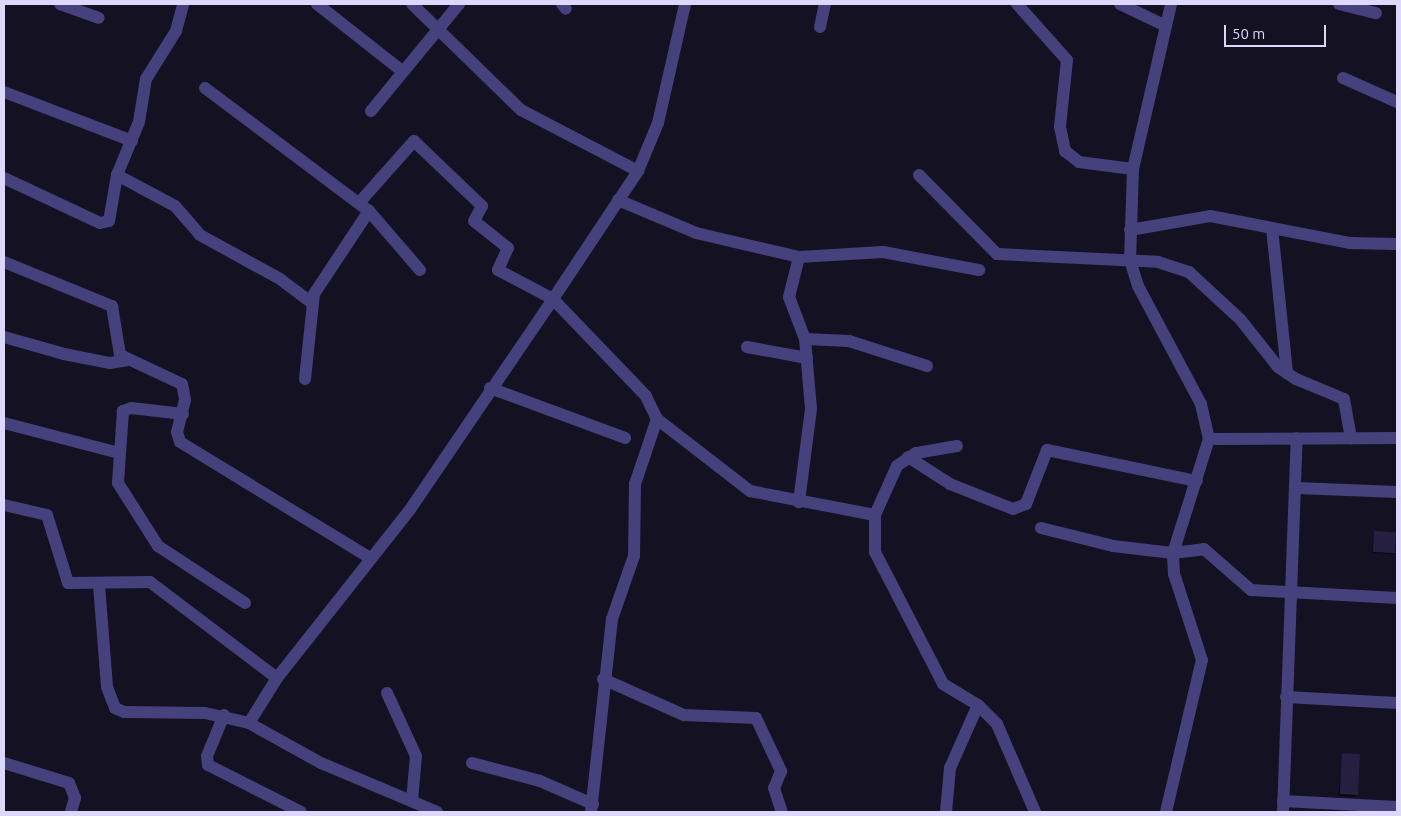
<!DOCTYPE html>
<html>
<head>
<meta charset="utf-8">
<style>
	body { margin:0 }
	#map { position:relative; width:1401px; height:816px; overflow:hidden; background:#141123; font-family:Ubuntu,sans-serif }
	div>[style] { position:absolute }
	.shadow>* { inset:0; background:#0007 }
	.building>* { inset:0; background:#271f42; transform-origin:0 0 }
	.minor>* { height:12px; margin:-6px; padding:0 6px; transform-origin:6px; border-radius:6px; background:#44417d }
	span { translate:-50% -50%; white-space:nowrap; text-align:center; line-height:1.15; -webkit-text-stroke:4px #141123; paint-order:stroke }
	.frame { position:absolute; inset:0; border:5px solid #dcd7fb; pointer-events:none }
	.scale { position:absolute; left:1224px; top:25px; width:102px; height:22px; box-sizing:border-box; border:2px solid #dcd7fb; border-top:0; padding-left:6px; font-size:15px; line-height:18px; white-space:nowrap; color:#dcd7fb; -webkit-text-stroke:4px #141123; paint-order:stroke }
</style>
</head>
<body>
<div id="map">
	<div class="shadow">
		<div style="clip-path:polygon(1374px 532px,1394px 553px,1393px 554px,1372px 553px)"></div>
		<div style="clip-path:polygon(1343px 755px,1357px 794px,1354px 797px,1338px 796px)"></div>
	</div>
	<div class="building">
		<div style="left:1374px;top:531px;width:22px;height:21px;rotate:3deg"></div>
		<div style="left:1342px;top:753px;width:18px;height:41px;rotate:3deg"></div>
	</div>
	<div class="minor">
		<div style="left:60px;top:4px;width:41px;rotate:19.7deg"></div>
		<div style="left:317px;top:4px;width:107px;rotate:38.2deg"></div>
		<div style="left:412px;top:4px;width:152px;rotate:44.2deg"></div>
		<div style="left:521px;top:110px;width:132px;rotate:27.5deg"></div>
		<div style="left:562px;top:4px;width:6px;rotate:51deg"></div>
		<div style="left:1017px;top:4px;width:75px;rotate:48.2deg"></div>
		<div style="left:1067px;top:60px;width:67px;rotate:96deg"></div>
		<div style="left:1060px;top:127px;width:25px;rotate:78deg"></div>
		<div style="left:1065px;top:151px;width:18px;rotate:38deg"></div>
		<div style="left:1079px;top:162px;width:54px;rotate:7.4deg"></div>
		<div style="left:1120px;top:4px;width:49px;rotate:25.5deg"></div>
		<div style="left:1339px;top:4px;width:38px;rotate:14deg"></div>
		<div style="left:820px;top:27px;width:24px;rotate:-78deg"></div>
		<div style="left:1343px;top:78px;width:59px;rotate:24deg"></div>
		<div style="left:205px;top:88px;width:205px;rotate:36.9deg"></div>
		<div style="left:369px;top:211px;width:78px;rotate:49.2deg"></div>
		<div style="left:4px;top:92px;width:137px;rotate:20.9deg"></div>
		<div style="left:371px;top:111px;width:139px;rotate:-50.6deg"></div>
		<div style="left:117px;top:175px;width:66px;rotate:28.1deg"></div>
		<div style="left:175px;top:206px;width:38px;rotate:49deg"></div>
		<div style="left:200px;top:235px;width:91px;rotate:28.8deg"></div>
		<div style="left:280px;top:279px;width:40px;rotate:37deg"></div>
		<div style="left:919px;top:175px;width:111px;rotate:45.4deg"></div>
		<div style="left:997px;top:254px;width:161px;rotate:2.8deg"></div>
		<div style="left:1158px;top:262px;width:33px;rotate:18deg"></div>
		<div style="left:1189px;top:272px;width:69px;rotate:42.7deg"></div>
		<div style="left:1240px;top:319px;width:61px;rotate:51.6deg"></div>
		<div style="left:1278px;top:367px;width:22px;rotate:34deg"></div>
		<div style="left:1296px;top:379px;width:52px;rotate:22.6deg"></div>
		<div style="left:1344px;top:399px;width:40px;rotate:80deg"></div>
		<div style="left:4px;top:178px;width:106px;rotate:25.1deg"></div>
		<div style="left:100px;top:223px;width:9px;rotate:-13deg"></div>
		<div style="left:109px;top:221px;width:47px;rotate:-80.1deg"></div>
		<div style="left:117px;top:175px;width:57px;rotate:-67.5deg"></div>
		<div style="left:139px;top:122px;width:44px;rotate:-80.8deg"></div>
		<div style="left:146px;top:79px;width:57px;rotate:-58deg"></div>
		<div style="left:176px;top:31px;width:28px;rotate:-75deg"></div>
		<div style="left:618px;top:200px;width:85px;rotate:22.9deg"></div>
		<div style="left:696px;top:233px;width:106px;rotate:13.1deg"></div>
		<div style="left:799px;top:257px;width:84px;rotate:-3.4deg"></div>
		<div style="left:883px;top:252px;width:98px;rotate:10.6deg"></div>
		<div style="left:1272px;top:228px;width:146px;rotate:84.1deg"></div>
		<div style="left:1130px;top:230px;width:81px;rotate:-9.9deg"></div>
		<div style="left:1210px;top:216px;width:143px;rotate:10.9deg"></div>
		<div style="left:1350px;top:243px;width:47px;rotate:1.2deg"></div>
		<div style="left:799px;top:257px;width:41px;rotate:104deg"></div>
		<div style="left:789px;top:297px;width:45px;rotate:69.1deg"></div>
		<div style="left:805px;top:339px;width:70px;rotate:85.1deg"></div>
		<div style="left:811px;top:409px;width:94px;rotate:97.4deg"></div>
		<div style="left:4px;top:262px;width:117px;rotate:22.2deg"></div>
		<div style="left:112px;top:306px;width:50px;rotate:80.7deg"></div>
		<div style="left:120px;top:355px;width:68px;rotate:25.1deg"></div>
		<div style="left:182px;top:384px;width:16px;rotate:79deg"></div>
		<div style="left:185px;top:400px;width:33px;rotate:104deg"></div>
		<div style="left:177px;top:432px;width:10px;rotate:73deg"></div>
		<div style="left:180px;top:442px;width:223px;rotate:31.4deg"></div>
		<div style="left:4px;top:337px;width:62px;rotate:15.8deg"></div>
		<div style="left:64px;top:354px;width:47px;rotate:11.1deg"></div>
		<div style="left:110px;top:363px;width:20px;rotate:-9deg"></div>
		<div style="left:805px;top:339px;width:44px;rotate:2.6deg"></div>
		<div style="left:849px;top:341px;width:82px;rotate:17.8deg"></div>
		<div style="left:747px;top:347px;width:61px;rotate:10.4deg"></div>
		<div style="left:305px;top:379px;width:85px;rotate:-84deg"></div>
		<div style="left:314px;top:294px;width:100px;rotate:-56.5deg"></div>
		<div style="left:490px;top:388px;width:144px;rotate:20.3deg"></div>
		<div style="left:183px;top:414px;width:52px;rotate:-173.4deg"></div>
		<div style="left:131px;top:408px;width:9px;rotate:159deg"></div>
		<div style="left:123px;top:411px;width:72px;rotate:94deg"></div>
		<div style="left:118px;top:483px;width:75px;rotate:57.6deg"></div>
		<div style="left:158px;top:546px;width:104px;rotate:33.2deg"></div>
		<div style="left:657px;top:419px;width:118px;rotate:37.7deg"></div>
		<div style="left:750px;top:491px;width:127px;rotate:10.9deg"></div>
		<div style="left:4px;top:423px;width:119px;rotate:14.6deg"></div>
		<div style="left:1209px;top:439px;width:188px;rotate:-0.3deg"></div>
		<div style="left:957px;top:446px;width:42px;rotate:170.3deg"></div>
		<div style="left:916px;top:453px;width:23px;rotate:146deg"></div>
		<div style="left:897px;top:466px;width:54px;rotate:114.2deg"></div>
		<div style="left:875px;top:515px;width:37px;rotate:90deg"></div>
		<div style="left:875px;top:552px;width:148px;rotate:62.7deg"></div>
		<div style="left:943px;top:684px;width:41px;rotate:31deg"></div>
		<div style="left:978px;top:705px;width:27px;rotate:45deg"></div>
		<div style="left:997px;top:724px;width:96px;rotate:66.6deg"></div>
		<div style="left:908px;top:457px;width:50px;rotate:32.7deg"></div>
		<div style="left:950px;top:484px;width:68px;rotate:21.6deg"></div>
		<div style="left:1013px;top:509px;width:14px;rotate:-21deg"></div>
		<div style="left:1026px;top:504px;width:58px;rotate:-68.7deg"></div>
		<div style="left:1047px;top:450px;width:153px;rotate:11.7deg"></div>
		<div style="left:1297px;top:488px;width:100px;rotate:2.3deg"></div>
		<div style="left:4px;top:505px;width:44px;rotate:13.1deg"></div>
		<div style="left:47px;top:515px;width:71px;rotate:72.8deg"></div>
		<div style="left:68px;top:583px;width:82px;rotate:-0.7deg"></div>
		<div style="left:150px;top:582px;width:159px;rotate:37.1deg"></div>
		<div style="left:1041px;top:528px;width:74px;rotate:14deg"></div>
		<div style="left:1113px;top:546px;width:60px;rotate:6.7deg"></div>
		<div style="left:1173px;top:553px;width:31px;rotate:-7deg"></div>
		<div style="left:1204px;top:549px;width:62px;rotate:41.1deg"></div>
		<div style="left:1251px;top:590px;width:146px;rotate:3.1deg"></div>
		<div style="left:99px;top:585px;width:102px;rotate:85.5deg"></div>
		<div style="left:107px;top:687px;width:22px;rotate:69deg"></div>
		<div style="left:115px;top:708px;width:10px;rotate:24deg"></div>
		<div style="left:124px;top:712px;width:81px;rotate:0.7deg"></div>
		<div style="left:205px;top:713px;width:45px;rotate:12.8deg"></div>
		<div style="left:249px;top:723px;width:82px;rotate:29.1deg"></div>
		<div style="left:321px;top:763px;width:126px;rotate:22.9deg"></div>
		<div style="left:603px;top:679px;width:89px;rotate:24deg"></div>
		<div style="left:684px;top:715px;width:72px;rotate:2.4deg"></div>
		<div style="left:756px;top:718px;width:59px;rotate:64.7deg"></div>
		<div style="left:781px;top:771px;width:18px;rotate:112deg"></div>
		<div style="left:774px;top:788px;width:25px;rotate:72deg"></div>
		<div style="left:387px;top:693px;width:69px;rotate:65.3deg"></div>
		<div style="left:416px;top:756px;width:45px;rotate:95.1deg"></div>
		<div style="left:1286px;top:697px;width:111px;rotate:3.1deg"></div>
		<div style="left:224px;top:715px;width:44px;rotate:112.5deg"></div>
		<div style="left:207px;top:756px;width:9px;rotate:84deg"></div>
		<div style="left:208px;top:765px;width:104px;rotate:26.8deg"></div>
		<div style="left:249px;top:723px;width:53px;rotate:-58.1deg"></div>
		<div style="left:277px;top:678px;width:213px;rotate:-51.7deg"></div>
		<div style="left:409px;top:511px;width:256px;rotate:-55.8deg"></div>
		<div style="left:553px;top:299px;width:62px;rotate:-152.2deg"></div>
		<div style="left:498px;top:270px;width:24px;rotate:-66deg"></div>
		<div style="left:508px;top:248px;width:43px;rotate:-141.5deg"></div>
		<div style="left:474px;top:221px;width:17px;rotate:-62deg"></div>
		<div style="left:482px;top:206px;width:94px;rotate:-136.3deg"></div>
		<div style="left:414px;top:141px;width:83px;rotate:131.6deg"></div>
		<div style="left:4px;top:763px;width:68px;rotate:17.1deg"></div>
		<div style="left:69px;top:783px;width:16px;rotate:68deg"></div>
		<div style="left:75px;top:798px;width:15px;rotate:106deg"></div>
		<div style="left:472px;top:763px;width:70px;rotate:14.8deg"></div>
		<div style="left:540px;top:781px;width:58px;rotate:23.5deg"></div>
		<div style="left:1283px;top:801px;width:114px;rotate:3deg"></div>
		<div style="left:591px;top:812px;width:194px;rotate:-83.8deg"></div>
		<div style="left:612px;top:619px;width:67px;rotate:-70.8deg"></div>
		<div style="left:634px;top:556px;width:72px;rotate:-89.2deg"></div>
		<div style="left:635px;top:484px;width:69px;rotate:-71.3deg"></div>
		<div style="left:657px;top:419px;width:25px;rotate:-116deg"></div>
		<div style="left:646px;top:396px;width:134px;rotate:-133.8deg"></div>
		<div style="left:553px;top:299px;width:154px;rotate:-56.4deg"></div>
		<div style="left:638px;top:171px;width:52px;rotate:-67.4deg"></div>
		<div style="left:658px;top:123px;width:122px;rotate:-77.2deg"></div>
		<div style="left:946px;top:812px;width:44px;rotate:-84.8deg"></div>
		<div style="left:950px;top:768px;width:69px;rotate:-66deg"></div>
		<div style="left:1166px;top:812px;width:156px;rotate:-76.7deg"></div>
		<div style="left:1202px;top:660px;width:90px;rotate:-108deg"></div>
		<div style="left:1174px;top:574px;width:21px;rotate:-93deg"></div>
		<div style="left:1173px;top:553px;width:120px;rotate:-72.5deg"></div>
		<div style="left:1209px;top:439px;width:36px;rotate:-103deg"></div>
		<div style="left:1201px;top:404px;width:134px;rotate:-118.1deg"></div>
		<div style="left:1138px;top:286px;width:27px;rotate:-107deg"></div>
		<div style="left:1130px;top:260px;width:91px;rotate:-88.1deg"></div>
		<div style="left:1133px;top:169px;width:169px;rotate:-77deg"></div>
		<div style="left:1283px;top:812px;width:374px;rotate:-87.9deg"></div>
	</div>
	<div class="frame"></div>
	<div class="scale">50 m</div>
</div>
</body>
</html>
